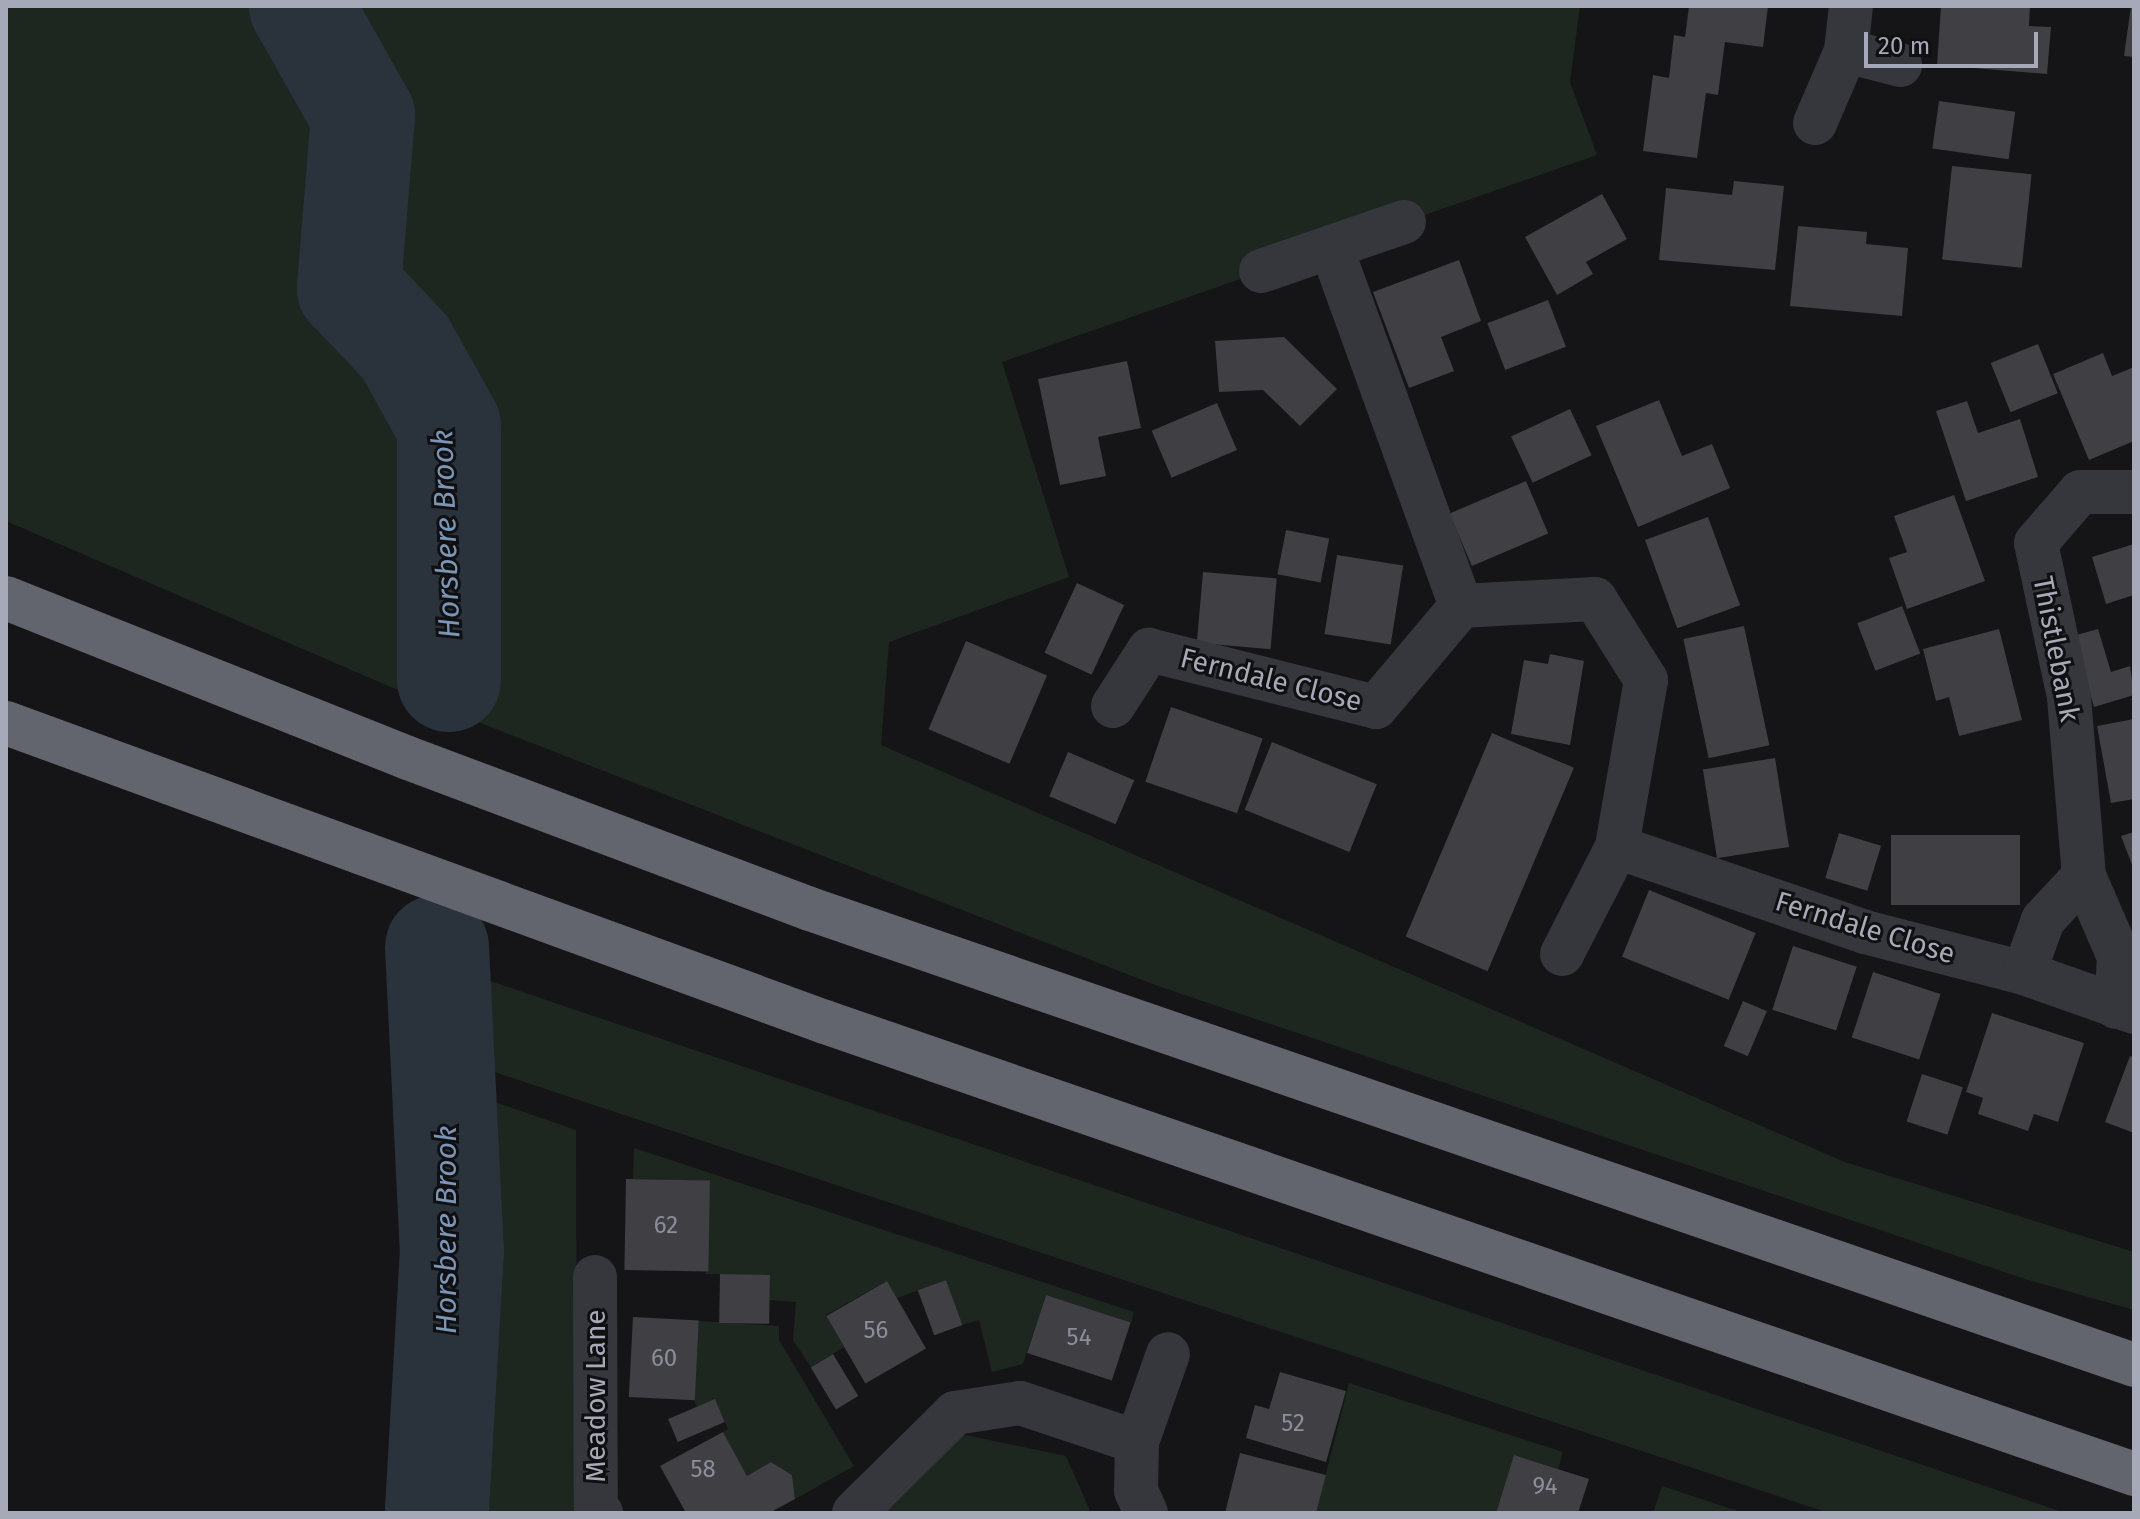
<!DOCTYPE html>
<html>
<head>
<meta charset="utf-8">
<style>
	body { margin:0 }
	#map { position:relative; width:2140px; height:1519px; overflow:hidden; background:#151517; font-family:"Fira Sans",sans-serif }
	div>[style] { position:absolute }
	.green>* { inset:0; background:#1d261f }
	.river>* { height:104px; margin:-52px; padding:0 52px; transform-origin:52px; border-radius:52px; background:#2a333c }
	.building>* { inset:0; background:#3f3f44; transform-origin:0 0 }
	.street>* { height:44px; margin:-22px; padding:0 22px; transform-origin:22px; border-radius:22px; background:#36363d }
	.highway>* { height:44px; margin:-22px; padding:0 22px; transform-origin:22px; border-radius:22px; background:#62646e }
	span { translate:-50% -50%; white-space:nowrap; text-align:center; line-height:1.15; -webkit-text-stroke:6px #101012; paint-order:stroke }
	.number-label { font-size:24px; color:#8c8f9b }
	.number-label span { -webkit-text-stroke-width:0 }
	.street-label { font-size:28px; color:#a6aab8 }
	.water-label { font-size:30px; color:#7b95b6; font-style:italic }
	.frame { position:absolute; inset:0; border:8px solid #a6aab8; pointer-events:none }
	.scale { position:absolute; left:1864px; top:32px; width:174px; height:36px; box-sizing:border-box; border:4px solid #a6aab8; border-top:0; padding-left:10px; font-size:24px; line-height:28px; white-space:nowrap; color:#a6aab8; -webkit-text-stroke:6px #101012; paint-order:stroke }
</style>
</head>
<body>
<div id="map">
	<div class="green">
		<div style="clip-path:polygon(6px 6px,1580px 6px,1570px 82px,1597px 155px,1002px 362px,1069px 577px,889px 642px,881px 745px,1845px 1162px,2134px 1252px,2134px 1310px,2025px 1279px,1158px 986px,421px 700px,6px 521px)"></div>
		<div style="clip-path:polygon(481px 978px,2065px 1513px,1829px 1513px,476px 1066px)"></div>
		<div style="clip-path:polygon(446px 1085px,576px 1130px,577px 1513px,436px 1513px)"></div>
		<div style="clip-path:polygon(634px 1148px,1134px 1312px,1131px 1323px,1046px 1295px,1023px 1364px,992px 1372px,979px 1320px,962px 1325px,946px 1280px,897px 1298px,887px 1281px,826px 1315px,844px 1347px,811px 1367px,793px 1340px,796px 1302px,769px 1300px,770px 1275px,706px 1274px,709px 1181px,633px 1179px)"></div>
		<div style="clip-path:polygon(699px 1321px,779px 1326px,779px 1340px,854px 1466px,795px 1499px,792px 1475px,771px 1462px,747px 1476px,723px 1432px,728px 1429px,715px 1400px,697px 1407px,694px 1401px)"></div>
		<div style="clip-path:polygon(1349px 1383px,1563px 1452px,1558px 1469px,1514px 1455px,1496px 1513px,1316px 1513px)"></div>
		<div style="clip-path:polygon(956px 1433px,1066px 1456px,1091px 1513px,880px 1513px)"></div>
		<div style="clip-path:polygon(1662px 1486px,1744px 1513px,1653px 1513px)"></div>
	</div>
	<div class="river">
		<div style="left:301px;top:6px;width:126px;rotate:60.6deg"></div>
		<div style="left:363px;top:116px;width:173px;rotate:94.7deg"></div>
		<div style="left:349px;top:288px;width:81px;rotate:46.5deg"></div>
		<div style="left:405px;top:347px;width:90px;rotate:60.9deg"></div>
		<div style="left:449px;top:426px;width:254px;rotate:90deg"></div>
		<div style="left:437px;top:947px;width:302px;rotate:87.2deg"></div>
		<div style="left:452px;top:1249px;width:264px;rotate:93.3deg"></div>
	</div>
	<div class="building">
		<div style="clip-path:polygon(1689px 6px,1768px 6px,1763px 47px,1725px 42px,1718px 95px,1706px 93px,1697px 158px,1643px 151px,1653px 75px,1669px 78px,1674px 35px,1685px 37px)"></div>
		<div style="clip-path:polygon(1941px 6px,2030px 6px,2029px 26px,2051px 27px,2047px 74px,1937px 65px)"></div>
		<div style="clip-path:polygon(2131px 6px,2134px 6px,2134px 57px,2124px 56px)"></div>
		<div style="left:1939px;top:101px;width:77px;height:48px;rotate:8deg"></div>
		<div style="left:1952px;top:166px;width:80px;height:94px;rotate:6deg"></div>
		<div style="clip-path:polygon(1734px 181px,1784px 186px,1775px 270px,1659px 260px,1666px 188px,1732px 195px)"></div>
		<div style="clip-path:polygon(1602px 194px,1627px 239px,1586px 262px,1593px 274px,1557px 295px,1525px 237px)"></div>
		<div style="clip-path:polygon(1798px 226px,1867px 232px,1866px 244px,1908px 248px,1902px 316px,1790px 306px)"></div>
		<div style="clip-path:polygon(1459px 260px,1481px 321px,1441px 337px,1454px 371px,1409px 388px,1373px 292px)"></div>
		<div style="left:1548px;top:300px;width:50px;height:65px;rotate:69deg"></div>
		<div style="clip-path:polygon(1284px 337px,1337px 389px,1300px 426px,1263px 390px,1219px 392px,1215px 341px)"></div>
		<div style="left:2038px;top:344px;width:53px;height:51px;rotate:68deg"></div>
		<div style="clip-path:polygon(2103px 353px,2112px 376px,2134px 367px,2134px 441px,2089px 460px,2053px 374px)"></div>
		<div style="clip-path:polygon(1127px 361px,1141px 428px,1098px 437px,1106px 476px,1060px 485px,1038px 379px)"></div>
		<div style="clip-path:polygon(1659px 400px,1682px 456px,1712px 444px,1730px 488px,1638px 527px,1596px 426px)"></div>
		<div style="clip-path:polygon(1967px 401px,1978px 433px,2020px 419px,2038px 477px,1966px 501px,1936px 411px)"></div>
		<div style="left:1217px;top:403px;width:51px;height:71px;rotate:67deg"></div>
		<div style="left:1570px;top:409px;width:51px;height:65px;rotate:65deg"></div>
		<div style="left:1526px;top:481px;width:57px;height:83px;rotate:67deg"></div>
		<div style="clip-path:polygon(1954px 495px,1985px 581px,1907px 609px,1889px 558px,1907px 552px,1894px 516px)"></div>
		<div style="left:1708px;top:517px;width:94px;height:67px;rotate:70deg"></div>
		<div style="left:1286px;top:530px;width:44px;height:45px;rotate:11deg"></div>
		<div style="clip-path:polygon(2134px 544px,2134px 595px,2106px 604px,2092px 557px)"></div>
		<div style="left:1337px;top:555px;width:67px;height:80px;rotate:9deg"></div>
		<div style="left:1203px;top:572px;width:74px;height:71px;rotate:5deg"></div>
		<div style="left:1077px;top:583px;width:52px;height:77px;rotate:25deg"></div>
		<div style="left:1902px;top:606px;width:51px;height:48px;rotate:69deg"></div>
		<div style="left:1744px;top:626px;width:122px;height:62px;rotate:78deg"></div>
		<div style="clip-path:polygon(1999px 629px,2022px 720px,1959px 736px,1949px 697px,1936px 701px,1923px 649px)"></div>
		<div style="clip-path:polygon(2098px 629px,2111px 672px,2130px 666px,2134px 695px,2094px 707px,2073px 636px)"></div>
		<div style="left:966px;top:641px;width:88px;height:96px;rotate:23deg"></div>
		<div style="clip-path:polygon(1550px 654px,1584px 661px,1570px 745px,1511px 734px,1524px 660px,1548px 664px)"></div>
		<div style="left:1171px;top:707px;width:97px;height:79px;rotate:19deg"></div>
		<div style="clip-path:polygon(2134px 719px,2134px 799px,2111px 803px,2097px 726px)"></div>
		<div style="left:1492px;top:733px;width:89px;height:221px;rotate:23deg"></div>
		<div style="left:1272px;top:742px;width:113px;height:73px;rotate:22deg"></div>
		<div style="left:1068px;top:752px;width:72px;height:48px;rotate:23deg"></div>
		<div style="left:1775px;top:758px;width:90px;height:73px;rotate:81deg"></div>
		<div style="clip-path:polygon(2134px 832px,2134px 870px,2121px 836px)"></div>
		<div style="left:1839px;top:833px;width:44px;height:47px;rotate:17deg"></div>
		<div style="left:1891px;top:835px;width:129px;height:70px"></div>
		<div style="left:1649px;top:890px;width:115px;height:72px;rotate:22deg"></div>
		<div style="left:1793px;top:946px;width:67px;height:67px;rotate:18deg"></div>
		<div style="left:1873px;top:972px;width:71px;height:69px;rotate:18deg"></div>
		<div style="left:1743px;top:1001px;width:26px;height:49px;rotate:23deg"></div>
		<div style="clip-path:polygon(1992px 1013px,2084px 1043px,2058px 1122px,2034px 1114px,2028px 1131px,1978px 1114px,1983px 1098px,1966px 1092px)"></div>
		<div style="clip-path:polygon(2130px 1056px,2134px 1057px,2134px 1133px,2105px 1122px)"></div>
		<div style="left:1922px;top:1074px;width:43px;height:50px;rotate:18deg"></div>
		<div style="left:626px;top:1179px;width:84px;height:91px;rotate:1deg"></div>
		<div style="left:720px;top:1274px;width:50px;height:49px;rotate:1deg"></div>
		<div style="left:946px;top:1280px;width:48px;height:30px;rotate:70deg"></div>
		<div style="left:887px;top:1281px;width:78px;height:70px;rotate:60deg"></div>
		<div style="left:1046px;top:1295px;width:89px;height:61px;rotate:18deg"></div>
		<div style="left:633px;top:1317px;width:66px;height:80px;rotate:3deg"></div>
		<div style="left:833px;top:1354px;width:49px;height:26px;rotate:59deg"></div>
		<div style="clip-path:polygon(1280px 1372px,1346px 1391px,1326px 1462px,1246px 1438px,1255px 1405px,1269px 1409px)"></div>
		<div style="left:715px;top:1399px;width:25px;height:51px;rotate:67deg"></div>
		<div style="clip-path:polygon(723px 1432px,747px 1476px,771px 1462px,792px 1475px,795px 1499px,769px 1513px,686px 1513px,660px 1466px)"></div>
		<div style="clip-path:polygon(1240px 1453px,1326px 1475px,1316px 1513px,1225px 1513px)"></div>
		<div style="clip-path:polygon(1514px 1455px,1589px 1479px,1578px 1513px,1496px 1513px)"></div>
	</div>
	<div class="street">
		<div style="left:1846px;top:51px;width:56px;rotate:14.5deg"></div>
		<div style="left:1815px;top:123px;width:78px;rotate:-66.7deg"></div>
		<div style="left:1846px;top:51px;width:45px;rotate:-83.7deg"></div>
		<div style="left:1331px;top:247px;width:77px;rotate:-18.9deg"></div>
		<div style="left:1261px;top:271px;width:74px;rotate:-18.9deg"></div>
		<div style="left:1331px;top:247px;width:382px;rotate:70.1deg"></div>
		<div style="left:1113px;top:706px;width:67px;rotate:-57.3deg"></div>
		<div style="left:1149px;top:650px;width:234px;rotate:14.1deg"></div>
		<div style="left:1376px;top:707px;width:132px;rotate:-49.9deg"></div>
		<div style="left:1461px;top:606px;width:134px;rotate:-3deg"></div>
		<div style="left:1595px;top:599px;width:96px;rotate:57.8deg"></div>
		<div style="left:1646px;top:680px;width:169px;rotate:99.9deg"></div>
		<div style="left:2084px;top:876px;width:180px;rotate:-94.8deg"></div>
		<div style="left:2069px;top:697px;width:157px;rotate:-102.1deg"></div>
		<div style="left:2036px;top:543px;width:67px;rotate:-49.2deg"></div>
		<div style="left:2080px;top:492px;width:54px"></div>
		<div style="left:1562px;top:954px;width:120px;rotate:-62.8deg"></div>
		<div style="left:1617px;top:847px;width:262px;rotate:18.9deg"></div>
		<div style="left:1865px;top:932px;width:164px;rotate:14.5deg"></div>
		<div style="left:2024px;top:973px;width:117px;rotate:19.5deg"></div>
		<div style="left:2024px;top:973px;width:56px;rotate:-70.3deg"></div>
		<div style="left:2043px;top:920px;width:60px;rotate:-47deg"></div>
		<div style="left:2084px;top:876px;width:88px;rotate:66.6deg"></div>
		<div style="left:2119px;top:957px;width:50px;rotate:93.4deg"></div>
		<div style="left:595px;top:1277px;width:230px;rotate:89.8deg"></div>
		<div style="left:596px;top:1507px;width:8px;rotate:50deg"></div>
		<div style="left:854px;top:1513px;width:142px;rotate:-44.7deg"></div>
		<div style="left:955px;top:1413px;width:66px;rotate:-8.7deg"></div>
		<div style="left:1020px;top:1403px;width:123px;rotate:18.4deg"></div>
		<div style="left:1146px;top:1513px;width:24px;rotate:-114deg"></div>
		<div style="left:1136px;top:1491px;width:49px;rotate:-88.8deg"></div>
		<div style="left:1137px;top:1442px;width:93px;rotate:-70.6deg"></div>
	</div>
	<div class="highway">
		<div style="left:6px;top:598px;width:433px;rotate:21.7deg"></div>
		<div style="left:408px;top:758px;width:429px;rotate:20.6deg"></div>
		<div style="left:810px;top:909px;width:1400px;rotate:19deg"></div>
		<div style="left:6px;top:723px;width:872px;rotate:20.06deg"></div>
		<div style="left:825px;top:1022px;width:1385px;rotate:19.05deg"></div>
	</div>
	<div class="number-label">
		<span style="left:666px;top:1226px">62</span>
		<span style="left:876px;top:1331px">56</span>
		<span style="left:1079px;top:1338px">54</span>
		<span style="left:664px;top:1359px">60</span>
		<span style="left:1293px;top:1424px">52</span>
		<span style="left:703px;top:1470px">58</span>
		<span style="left:1545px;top:1487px">94</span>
	</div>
	<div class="street-label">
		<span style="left:2056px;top:649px;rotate:79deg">Thistlebank</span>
		<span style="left:1271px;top:680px;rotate:14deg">Ferndale Close</span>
		<span style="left:1865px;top:928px;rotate:17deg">Ferndale Close</span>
		<span style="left:596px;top:1396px;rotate:-90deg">Meadow Lane</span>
	</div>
	<div class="water-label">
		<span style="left:446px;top:534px;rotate:-92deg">Horsbere Brook</span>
		<span style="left:446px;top:1230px;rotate:-90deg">Horsbere Brook</span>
	</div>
	<div class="frame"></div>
	<div class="scale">20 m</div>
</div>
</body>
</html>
